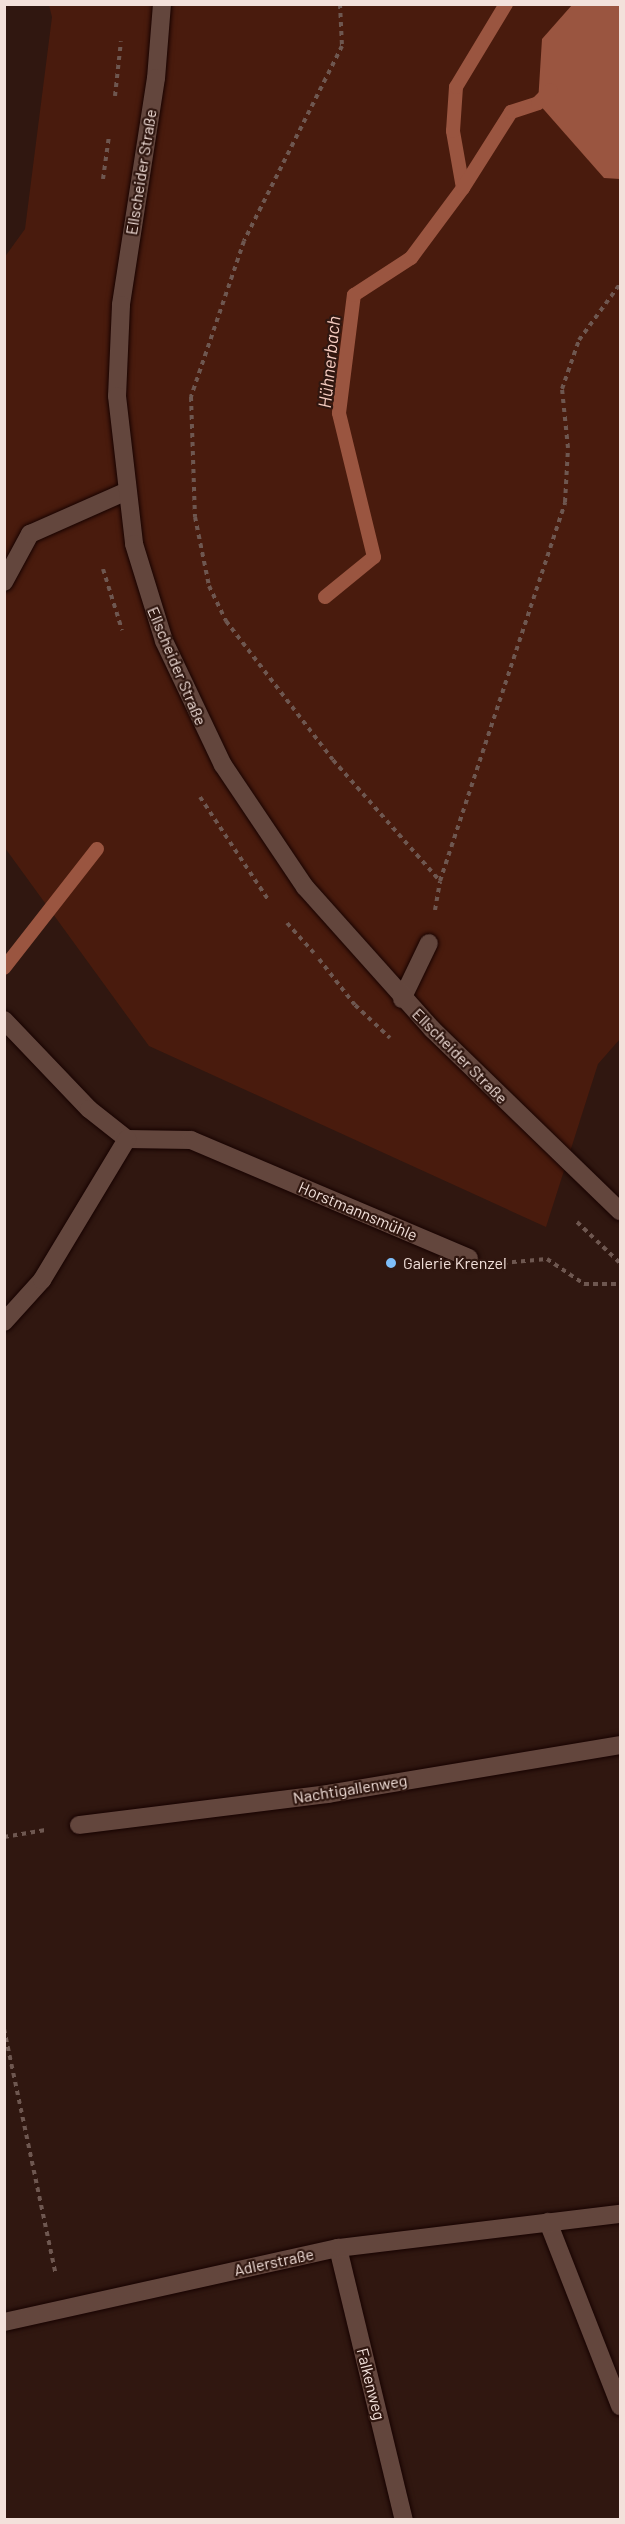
<!DOCTYPE html>
<html>
<head>
<meta charset="utf-8">
<style>
	body { margin:0 }
	#map { position:relative; width:625px; height:2524px; overflow:hidden; background:#301710; font-family:Barlow,sans-serif }
	div>[style] { position:absolute }
	.green>* { inset:0; background:#491b0d }
	.water>* { inset:0; background:#9a5540 }
	.stream>* { height:14px; margin:-7px; padding:0 7px; transform-origin:7px; border-radius:7px; background:#9a5540 }
	.path>* { height:4px; margin-top:-2px; transform-origin:0; background:repeating-linear-gradient(90deg,#6e5750 0 4.5px,transparent 0 9px) }
	.roads { filter:drop-shadow(0 0 2px #170300) drop-shadow(0 0 2px #170300) }
	.lane>* { height:18px; margin:-9px; padding:0 9px; transform-origin:9px; border-radius:9px; background:#63463d }
	.street>* { height:18px; margin:-9px; padding:0 9px; transform-origin:9px; border-radius:9px; background:#63463d }
	.secondary>* { height:18px; margin:-9px; padding:0 9px; transform-origin:9px; border-radius:9px; background:#63463d }
	.dots>* { width:16px; height:16px; translate:-50% -50%; box-sizing:border-box; border:3px solid #301710; border-radius:50% }
	span { translate:-50% -50%; white-space:nowrap; text-align:center; line-height:1.15; -webkit-text-stroke:4.5px #301710; paint-order:stroke }
	.street-label { font-size:16px; color:#f3e1db }
	.poi-label { font-size:16px; color:#f3e1db }
	.left { translate:0 -50%; text-align:left }
	.water-label { font-size:18px; color:#f6ccc0; font-style:italic }
	.frame { position:absolute; inset:0; border:6px solid #f3e1db; pointer-events:none }
</style>
</head>
<body>
<div id="map">
	<div class="green">
		<div style="clip-path:polygon(49px 5px,620px 5px,620px 1039px,598px 1064px,546px 1227px,149px 1046px,5px 848px,4px 258px,25px 229px,52px 17px)"></div>
	</div>
	<div class="water">
		<div style="clip-path:polygon(572px 5px,620px 5px,620px 179px,604px 178px,538px 103px,542px 39px)"></div>
	</div>
	<div class="stream">
		<div style="left:463px;top:188px;width:58px;rotate:-100deg"></div>
		<div style="left:453px;top:131px;width:44px;rotate:-86.1deg"></div>
		<div style="left:456px;top:87px;width:97px;rotate:-58.9deg"></div>
		<div style="left:325px;top:597px;width:63px;rotate:-39.2deg"></div>
		<div style="left:374px;top:557px;width:148px;rotate:-103.7deg"></div>
		<div style="left:339px;top:413px;width:119px;rotate:-82.8deg"></div>
		<div style="left:354px;top:295px;width:68px;rotate:-33deg"></div>
		<div style="left:411px;top:258px;width:87px;rotate:-53.4deg"></div>
		<div style="left:463px;top:188px;width:90px;rotate:-57.7deg"></div>
		<div style="left:511px;top:112px;width:28px;rotate:-18deg"></div>
		<div style="left:538px;top:103px;width:18px;rotate:-45deg"></div>
		<div style="left:4px;top:968px;width:151px;rotate:-52deg"></div>
	</div>
	<div class="path">
		<div style="left:340px;top:4px;width:42px;rotate:87.3deg"></div>
		<div style="left:342px;top:46px;width:218px;rotate:116.7deg"></div>
		<div style="left:244px;top:241px;width:165px;rotate:108.8deg"></div>
		<div style="left:191px;top:397px;width:120px;rotate:88.1deg"></div>
		<div style="left:195px;top:517px;width:70px;rotate:78.5deg"></div>
		<div style="left:209px;top:586px;width:39px;rotate:64deg"></div>
		<div style="left:226px;top:621px;width:175px;rotate:52.4deg"></div>
		<div style="left:333px;top:760px;width:162px;rotate:48.5deg"></div>
		<div style="left:115px;top:96px;width:55px;rotate:-83.8deg"></div>
		<div style="left:103px;top:179px;width:43px;rotate:-82.1deg"></div>
		<div style="left:103px;top:569px;width:64px;rotate:72.7deg"></div>
		<div style="left:200px;top:797px;width:125px;rotate:56.4deg"></div>
		<div style="left:435px;top:910px;width:29px;rotate:-80deg"></div>
		<div style="left:440px;top:881px;width:399px;rotate:-71.7deg"></div>
		<div style="left:565px;top:502px;width:54px;rotate:-86.8deg"></div>
		<div style="left:568px;top:448px;width:59px;rotate:-95.8deg"></div>
		<div style="left:562px;top:389px;width:52px;rotate:-70.9deg"></div>
		<div style="left:579px;top:340px;width:69px;rotate:-53.8deg"></div>
		<div style="left:287px;top:923px;width:40px;rotate:48deg"></div>
		<div style="left:319px;top:959px;width:58px;rotate:52deg"></div>
		<div style="left:355px;top:1005px;width:48px;rotate:43.3deg"></div>
		<div style="left:577px;top:1222px;width:59px;rotate:43.6deg"></div>
		<div style="left:503px;top:1263px;width:44px;rotate:-5.2deg"></div>
		<div style="left:547px;top:1259px;width:45px;rotate:34deg"></div>
		<div style="left:584px;top:1284px;width:36px"></div>
		<div style="left:4px;top:1837px;width:42px;rotate:-9.7deg"></div>
		<div style="left:4px;top:2029px;width:251px;rotate:78.1deg"></div>
	</div>
	<div class="roads">
		<div class="lane">
			<div style="left:4px;top:582px;width:55px;rotate:-61.6deg"></div>
			<div style="left:30px;top:534px;width:104px;rotate:-23.9deg"></div>
			<div style="left:402px;top:999px;width:62px;rotate:-64.3deg"></div>
			<div style="left:4px;top:1020px;width:123px;rotate:46.3deg"></div>
			<div style="left:89px;top:1109px;width:48px;rotate:38.3deg"></div>
			<div style="left:127px;top:1139px;width:64px;rotate:0.9deg"></div>
			<div style="left:191px;top:1140px;width:302px;rotate:23deg"></div>
			<div style="left:4px;top:1322px;width:57px;rotate:-47.9deg"></div>
			<div style="left:42px;top:1280px;width:165px;rotate:-58.9deg"></div>
			<div style="left:548px;top:2222px;width:198px;rotate:68.6deg"></div>
		</div>
		<div class="street">
			<div style="left:79px;top:1825px;width:251px;rotate:-7.1deg"></div>
			<div style="left:328px;top:1794px;width:296px;rotate:-9.5deg"></div>
			<div style="left:338px;top:2248px;width:280px;rotate:76.4deg"></div>
			<div style="left:4px;top:2322px;width:342px;rotate:-12.5deg"></div>
			<div style="left:338px;top:2248px;width:284px;rotate:-6.9deg"></div>
		</div>
		<div class="secondary">
			<div style="left:162px;top:4px;width:74px;rotate:94.6deg"></div>
			<div style="left:156px;top:78px;width:230px;rotate:98.8deg"></div>
			<div style="left:121px;top:305px;width:91px;rotate:92.5deg"></div>
			<div style="left:117px;top:396px;width:149px;rotate:83.4deg"></div>
			<div style="left:134px;top:544px;width:102px;rotate:72.8deg"></div>
			<div style="left:164px;top:641px;width:137px;rotate:64.6deg"></div>
			<div style="left:223px;top:765px;width:147px;rotate:56.1deg"></div>
			<div style="left:305px;top:887px;width:191px;rotate:48.2deg"></div>
			<div style="left:432px;top:1029px;width:262px;rotate:44.1deg"></div>
		</div>
	</div>
	<div class="dots">
		<div style="left:391px;top:1263px;background:#7ebef9"></div>
	</div>
	<div class="street-label">
		<span style="left:141px;top:172px;rotate:-81deg">Ellscheider Straße</span>
		<span style="left:177px;top:666px;rotate:67deg">Ellscheider Straße</span>
		<span style="left:460px;top:1056px;rotate:45deg">Ellscheider Straße</span>
		<span style="left:358px;top:1211px;rotate:23deg">Horstmannsmühle</span>
		<span style="left:350px;top:1789px;rotate:-9deg">Nachtigallenweg</span>
		<span style="left:274px;top:2262px;rotate:-12deg">Adlerstraße</span>
		<span style="left:371px;top:2384px;rotate:76deg">Falkenweg</span>
	</div>
	<div class="poi-label">
		<span class="left" style="left:403px;top:1263px">Galerie Krenzel</span>
	</div>
	<div class="water-label">
		<span style="left:329px;top:362px;rotate:-84deg">Hühnerbach</span>
	</div>
	<div class="frame"></div>
</div>
</body>
</html>
